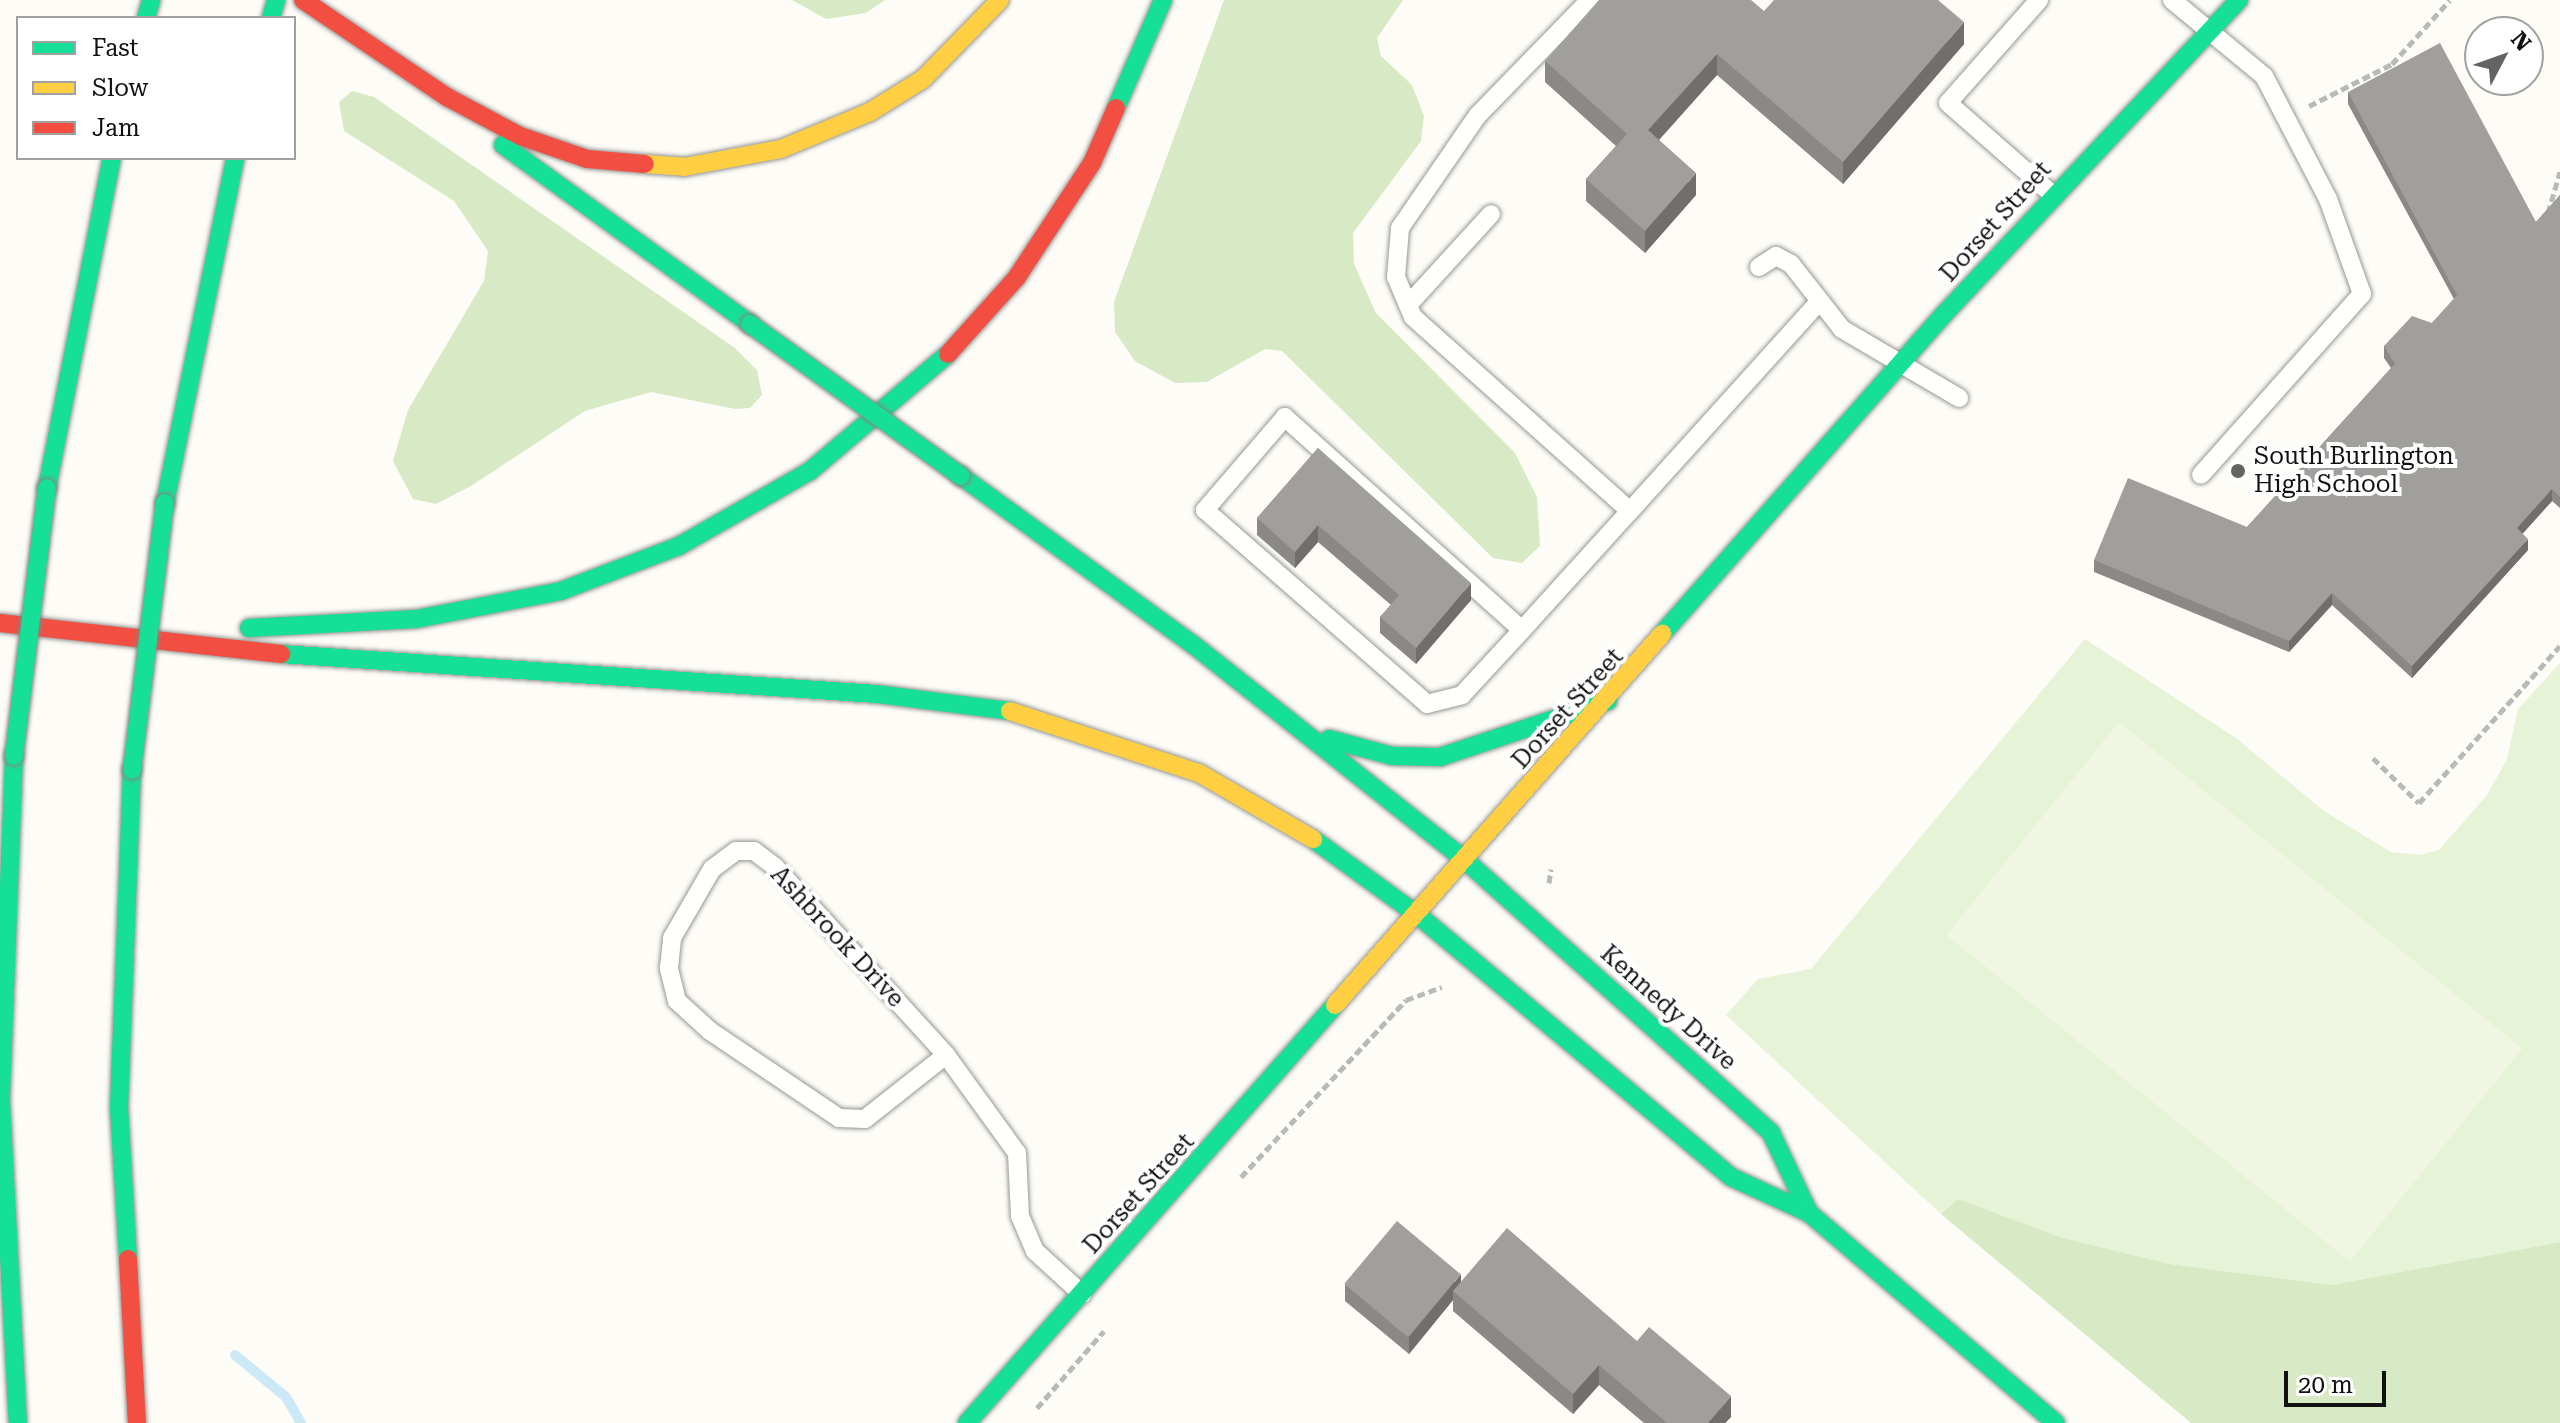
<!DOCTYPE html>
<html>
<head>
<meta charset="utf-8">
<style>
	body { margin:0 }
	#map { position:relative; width:2560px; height:1423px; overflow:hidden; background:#fdfcf7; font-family:"Roboto Serif",serif }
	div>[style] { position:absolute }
	.green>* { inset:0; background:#e7f3d7 }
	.forest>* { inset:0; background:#d8eac5 }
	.pitch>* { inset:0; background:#f0f6e1; transform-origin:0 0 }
	.stream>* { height:10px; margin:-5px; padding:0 5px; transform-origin:5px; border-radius:5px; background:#cde8f7 }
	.path>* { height:5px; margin-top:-2.5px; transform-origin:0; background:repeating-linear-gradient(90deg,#b9b9b8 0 8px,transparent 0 12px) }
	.roads { filter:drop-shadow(0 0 2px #979795) drop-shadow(0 0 2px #979795) }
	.lane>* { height:18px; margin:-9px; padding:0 9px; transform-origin:9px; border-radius:9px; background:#fffffe }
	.fast>* { height:18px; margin:-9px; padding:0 9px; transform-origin:9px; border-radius:9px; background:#16e098 }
	.slow>* { height:18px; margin:-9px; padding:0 9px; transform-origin:9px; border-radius:9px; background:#ffcf43 }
	.jam>* { height:18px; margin:-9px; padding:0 9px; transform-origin:9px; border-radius:9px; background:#f24e42 }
	.bridges { filter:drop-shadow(0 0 2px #858482) drop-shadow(0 0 2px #858482) }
	.fast-bridge>* { height:18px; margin:-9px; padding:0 9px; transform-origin:9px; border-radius:9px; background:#16e098 }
	.wall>* { inset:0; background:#8a8986 }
	.shaded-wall>* { inset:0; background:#716f6d }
	.building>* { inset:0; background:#a19f9c; transform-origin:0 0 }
	.dots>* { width:22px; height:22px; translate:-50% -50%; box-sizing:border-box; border:4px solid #fff; border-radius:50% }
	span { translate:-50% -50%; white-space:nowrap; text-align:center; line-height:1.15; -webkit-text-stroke:8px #fff; paint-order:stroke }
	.street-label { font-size:24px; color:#111 }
	.poi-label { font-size:24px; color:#111 }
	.left { translate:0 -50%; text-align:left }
	.legend { position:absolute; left:16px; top:16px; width:280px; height:144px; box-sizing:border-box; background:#fff; border:2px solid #a0a0a0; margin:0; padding:10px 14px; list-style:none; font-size:24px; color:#111 }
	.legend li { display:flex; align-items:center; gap:16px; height:40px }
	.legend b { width:40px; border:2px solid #a0a0a0 }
	.north { position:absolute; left:2464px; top:16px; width:80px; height:80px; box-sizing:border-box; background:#fff; border:2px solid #a0a0a0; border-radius:50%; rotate:49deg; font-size:22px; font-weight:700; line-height:32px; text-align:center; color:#111 }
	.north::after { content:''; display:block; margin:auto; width:28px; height:36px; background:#646362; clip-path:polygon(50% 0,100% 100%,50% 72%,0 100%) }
	.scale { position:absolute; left:2284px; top:1371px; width:102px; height:36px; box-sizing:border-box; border:4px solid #111; border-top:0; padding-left:10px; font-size:24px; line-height:28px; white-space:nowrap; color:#111; -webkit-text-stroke:6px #fff; paint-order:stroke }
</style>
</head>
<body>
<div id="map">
	<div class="green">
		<div style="clip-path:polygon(2085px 639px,2236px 738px,2324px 811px,2391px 852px,2420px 855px,2439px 850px,2487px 795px,2507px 759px,2518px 709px,2560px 663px,2560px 1242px,2332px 1285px,2170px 1264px,2063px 1238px,1958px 1199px,1941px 1214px,1726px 1015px,1758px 979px,1811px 969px)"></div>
	</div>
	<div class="forest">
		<div style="clip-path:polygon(792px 0,885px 0,866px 13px,826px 19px)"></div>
		<div style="clip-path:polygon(1224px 0,1403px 0,1377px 38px,1381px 56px,1412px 85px,1424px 116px,1421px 141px,1353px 233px,1354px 264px,1376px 313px,1515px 453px,1537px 497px,1540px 546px,1522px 563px,1493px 558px,1282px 351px,1265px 349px,1207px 382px,1175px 383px,1135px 361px,1115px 332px,1114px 302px)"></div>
		<div style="clip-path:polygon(352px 91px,374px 97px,735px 348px,757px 370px,762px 395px,750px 408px,735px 409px,651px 392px,585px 411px,471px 486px,436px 504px,413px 499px,393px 461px,408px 410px,484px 281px,488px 251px,454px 201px,344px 131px,339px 102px)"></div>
		<div style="clip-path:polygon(1958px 1199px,2063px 1238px,2170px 1264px,2332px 1285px,2560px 1242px,2560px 1423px,2191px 1423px,1941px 1214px)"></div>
	</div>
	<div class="pitch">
		<div style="left:2119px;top:722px;width:519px;height:274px;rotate:39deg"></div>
	</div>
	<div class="stream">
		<div style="left:235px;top:1355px;width:66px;rotate:39.5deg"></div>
		<div style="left:286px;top:1397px;width:30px;rotate:60deg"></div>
	</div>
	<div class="path">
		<div style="left:2309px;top:106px;width:93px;rotate:-26.8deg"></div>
		<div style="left:2392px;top:64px;width:86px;rotate:-47.8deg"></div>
		<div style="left:2548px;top:213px;width:43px;rotate:-73.7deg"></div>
		<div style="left:2373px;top:758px;width:64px;rotate:44.4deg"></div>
		<div style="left:2419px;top:803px;width:211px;rotate:-48.1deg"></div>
		<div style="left:1549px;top:883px;width:14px;rotate:-82deg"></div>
		<div style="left:1241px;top:1177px;width:242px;rotate:-47deg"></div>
		<div style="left:1406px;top:1000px;width:38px;rotate:-20deg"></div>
		<div style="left:1037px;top:1408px;width:102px;rotate:-49deg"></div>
	</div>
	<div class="roads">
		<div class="lane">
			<div style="left:2039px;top:0;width:137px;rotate:131.5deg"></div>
			<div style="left:1948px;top:103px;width:140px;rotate:41.2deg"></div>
			<div style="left:2172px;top:0;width:119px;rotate:39.6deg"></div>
			<div style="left:2264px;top:76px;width:139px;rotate:62.5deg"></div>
			<div style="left:2328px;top:199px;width:101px;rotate:70.3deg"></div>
			<div style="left:2362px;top:294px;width:242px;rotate:131.7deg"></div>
			<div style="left:1759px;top:267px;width:20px;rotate:-33deg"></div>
			<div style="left:1776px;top:256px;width:17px;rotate:28deg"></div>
			<div style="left:1791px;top:264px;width:83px;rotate:51.9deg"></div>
			<div style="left:1842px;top:329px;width:136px;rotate:30.5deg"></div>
			<div style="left:1408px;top:305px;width:123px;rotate:-47.6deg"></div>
			<div style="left:1630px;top:511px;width:279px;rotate:-47.9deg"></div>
			<div style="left:1522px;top:630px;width:319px;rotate:-138.1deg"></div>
			<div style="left:1285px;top:417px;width:123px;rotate:130.7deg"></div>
			<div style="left:1205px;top:510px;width:295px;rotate:41.1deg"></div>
			<div style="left:1427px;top:704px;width:36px;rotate:-14deg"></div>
			<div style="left:1462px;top:695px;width:88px;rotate:-47.3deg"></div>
			<div style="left:1522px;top:630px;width:161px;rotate:-47.8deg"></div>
			<div style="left:1630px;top:511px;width:291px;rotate:-138.2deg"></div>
			<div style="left:1413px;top:317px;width:43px;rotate:-113deg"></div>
			<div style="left:1396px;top:277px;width:49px;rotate:-85.3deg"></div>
			<div style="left:1400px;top:228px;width:137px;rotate:-55.4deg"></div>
			<div style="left:1478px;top:115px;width:161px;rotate:-45.8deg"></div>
			<div style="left:946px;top:1055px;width:103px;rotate:141.7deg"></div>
			<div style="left:865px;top:1119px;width:26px;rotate:-178deg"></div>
			<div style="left:839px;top:1118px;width:156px;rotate:-146deg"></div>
			<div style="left:710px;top:1031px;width:45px;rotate:-137.7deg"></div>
			<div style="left:677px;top:1001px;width:34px;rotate:-104deg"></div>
			<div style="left:669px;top:968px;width:30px;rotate:-84deg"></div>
			<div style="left:672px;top:938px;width:80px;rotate:-59.9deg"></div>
			<div style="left:712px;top:869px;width:30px;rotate:-37deg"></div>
			<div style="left:736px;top:851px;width:18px"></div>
			<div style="left:754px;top:851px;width:26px;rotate:37deg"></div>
			<div style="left:775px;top:867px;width:254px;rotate:47.7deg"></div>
			<div style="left:946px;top:1055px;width:121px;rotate:54.1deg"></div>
			<div style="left:1017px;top:1153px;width:63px;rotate:87.3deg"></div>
			<div style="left:1020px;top:1216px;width:38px;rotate:67deg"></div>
			<div style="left:1035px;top:1251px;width:64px;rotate:42.5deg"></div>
		</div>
		<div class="fast">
			<div style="left:146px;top:18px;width:19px;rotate:-74deg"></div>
			<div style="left:271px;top:18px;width:19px;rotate:-74deg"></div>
			<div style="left:1116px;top:108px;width:118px;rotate:-66.5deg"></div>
			<div style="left:503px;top:145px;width:305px;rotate:35.9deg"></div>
			<div style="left:961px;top:476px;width:289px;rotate:36deg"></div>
			<div style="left:1195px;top:646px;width:346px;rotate:38.4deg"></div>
			<div style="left:47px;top:488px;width:336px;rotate:-78.9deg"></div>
			<div style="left:165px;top:503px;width:352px;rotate:-78.5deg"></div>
			<div style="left:249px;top:628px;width:167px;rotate:-3.1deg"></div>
			<div style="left:416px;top:619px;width:148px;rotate:-10.9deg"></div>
			<div style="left:561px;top:591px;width:126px;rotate:-20.9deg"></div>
			<div style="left:679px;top:546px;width:151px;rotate:-29.8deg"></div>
			<div style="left:810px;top:471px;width:181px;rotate:-40.3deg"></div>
			<div style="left:1662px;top:634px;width:429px;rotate:-48.6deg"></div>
			<div style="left:1946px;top:312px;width:428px;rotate:-46.8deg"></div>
			<div style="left:281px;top:654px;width:597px;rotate:3.84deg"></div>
			<div style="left:877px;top:694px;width:134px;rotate:7.3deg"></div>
			<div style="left:1329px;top:739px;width:65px;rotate:15.1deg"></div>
			<div style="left:1392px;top:756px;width:48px;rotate:1.2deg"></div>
			<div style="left:1440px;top:757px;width:177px;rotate:-18.4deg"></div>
			<div style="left:14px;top:756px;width:346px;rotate:92.2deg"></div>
			<div style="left:1px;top:1102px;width:321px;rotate:87deg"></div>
			<div style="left:1313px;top:839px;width:131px;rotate:36deg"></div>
			<div style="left:1466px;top:861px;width:409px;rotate:41.7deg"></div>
			<div style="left:1771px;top:1133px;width:89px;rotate:64.6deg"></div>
			<div style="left:1419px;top:916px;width:407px;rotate:39.9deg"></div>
			<div style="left:1731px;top:1177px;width:86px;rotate:24.8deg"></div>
			<div style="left:1809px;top:1213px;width:324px;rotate:40.4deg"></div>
			<div style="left:128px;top:1259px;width:152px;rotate:-93.4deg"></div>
			<div style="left:119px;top:1107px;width:337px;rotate:-87.8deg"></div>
			<div style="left:967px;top:1423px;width:557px;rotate:-48.64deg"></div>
		</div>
		<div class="slow">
			<div style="left:645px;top:164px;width:39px;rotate:4deg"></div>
			<div style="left:684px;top:167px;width:99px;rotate:-10.5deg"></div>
			<div style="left:781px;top:149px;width:96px;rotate:-22.6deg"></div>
			<div style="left:870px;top:112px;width:62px;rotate:-31.9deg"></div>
			<div style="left:923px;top:79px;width:110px;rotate:-45.7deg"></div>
			<div style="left:1010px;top:711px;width:199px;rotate:18.2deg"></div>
			<div style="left:1199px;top:773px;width:132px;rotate:30.1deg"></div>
			<div style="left:1335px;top:1005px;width:495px;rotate:-48.6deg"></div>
		</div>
		<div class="jam">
			<div style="left:303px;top:0;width:174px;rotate:34deg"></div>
			<div style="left:447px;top:97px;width:83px;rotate:28.1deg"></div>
			<div style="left:520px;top:136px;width:71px;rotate:18.9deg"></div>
			<div style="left:587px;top:159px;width:58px;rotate:4.9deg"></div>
			<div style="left:948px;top:354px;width:103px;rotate:-48.1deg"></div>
			<div style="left:1017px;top:277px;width:136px;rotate:-56.7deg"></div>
			<div style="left:1092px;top:163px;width:60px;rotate:-66.4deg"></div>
			<div style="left:0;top:623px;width:283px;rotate:6.3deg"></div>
			<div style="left:128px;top:1259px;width:164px;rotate:86.9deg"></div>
		</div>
	</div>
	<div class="bridges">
		<div class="fast-bridge">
			<div style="left:750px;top:324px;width:260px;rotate:35.8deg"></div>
			<div style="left:14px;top:756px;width:270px;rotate:-83deg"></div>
			<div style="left:132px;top:770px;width:269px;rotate:-83deg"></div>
		</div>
	</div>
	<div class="wall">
		<div style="clip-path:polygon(1764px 11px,1964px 44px,1843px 184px,1717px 75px,1659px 140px,1696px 195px,1645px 253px,1586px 201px,1586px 179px,1616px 146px,1545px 82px,1545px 61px)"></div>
		<div style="clip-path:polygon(2348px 92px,2536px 222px,2560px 195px,2560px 508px,2552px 501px,2522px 534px,2528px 550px,2412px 678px,2332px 605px,2289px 652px,2094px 572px,2094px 560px,2247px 527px,2391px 368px,2384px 358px,2384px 346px,2432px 323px,2454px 299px,2348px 104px)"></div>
		<div style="clip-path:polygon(1318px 448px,1471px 600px,1416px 664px,1380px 633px,1380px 617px,1391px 605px,1318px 542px,1295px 568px,1257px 535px,1257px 518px)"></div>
		<div style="clip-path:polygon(1461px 1282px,1637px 1341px,1731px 1417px,1725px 1423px,1644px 1423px,1599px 1385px,1573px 1414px,1453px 1311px,1453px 1300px,1409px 1354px,1345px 1301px,1345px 1285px)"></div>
	</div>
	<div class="shaded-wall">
		<div style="clip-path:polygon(1964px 22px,1964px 44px,1843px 184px,1843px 162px)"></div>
		<div style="clip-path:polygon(1717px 54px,1717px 75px,1648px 152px,1648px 130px)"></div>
		<div style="clip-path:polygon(1696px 173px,1696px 195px,1645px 253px,1645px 231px)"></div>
		<div style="clip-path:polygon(2552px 489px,2552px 501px,2517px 540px,2517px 528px)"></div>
		<div style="clip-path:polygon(1318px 525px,1318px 542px,1295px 568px,1295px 552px)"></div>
		<div style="clip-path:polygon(2528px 539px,2528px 550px,2412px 678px,2412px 666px)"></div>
		<div style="clip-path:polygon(1471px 583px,1471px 600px,1416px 664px,1416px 648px)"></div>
		<div style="clip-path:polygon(2332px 593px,2332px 605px,2289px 652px,2289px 641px)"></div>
		<div style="clip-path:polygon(1461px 1274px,1461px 1290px,1453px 1291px,1453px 1300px,1409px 1354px,1409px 1337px)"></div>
		<div style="clip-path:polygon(1599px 1365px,1599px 1385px,1573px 1414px,1573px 1394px)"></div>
		<div style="clip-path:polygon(1731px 1396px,1731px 1417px,1725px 1423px,1708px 1423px)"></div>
	</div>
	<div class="building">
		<div style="clip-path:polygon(1599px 0,1751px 0,1764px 11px,1774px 0,1938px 0,1964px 22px,1843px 162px,1717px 54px,1648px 130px,1696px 173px,1645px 231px,1586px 179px,1627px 134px,1545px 61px)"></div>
		<div style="clip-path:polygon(2440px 43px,2536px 222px,2560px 195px,2560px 497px,2552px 489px,2517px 528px,2528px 539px,2412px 666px,2332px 593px,2289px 641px,2094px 560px,2128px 478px,2247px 527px,2395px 364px,2384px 346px,2412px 316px,2432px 323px,2457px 295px,2348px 92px)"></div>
		<div style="clip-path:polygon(1318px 448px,1471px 583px,1416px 648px,1380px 617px,1399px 595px,1318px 525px,1295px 552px,1257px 518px)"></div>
		<div style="left:1397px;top:1221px;width:83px;height:82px;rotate:40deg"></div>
		<div style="clip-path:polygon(1507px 1228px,1637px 1341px,1649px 1327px,1731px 1396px,1708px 1423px,1667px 1423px,1599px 1365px,1573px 1394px,1453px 1291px)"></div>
	</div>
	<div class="dots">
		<div style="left:2238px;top:471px;background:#646362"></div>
	</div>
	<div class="street-label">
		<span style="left:1996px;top:222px;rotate:-48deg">Dorset Street</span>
		<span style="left:1568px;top:709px;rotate:-48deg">Dorset Street</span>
		<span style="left:837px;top:937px;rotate:47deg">Ashbrook Drive</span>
		<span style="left:1668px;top:1008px;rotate:42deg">Kennedy Drive</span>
		<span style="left:1139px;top:1194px;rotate:-48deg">Dorset Street</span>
	</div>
	<div class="poi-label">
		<span class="left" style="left:2254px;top:471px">South Burlington<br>High School</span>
	</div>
	<ul class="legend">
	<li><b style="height:10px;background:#16e098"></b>Fast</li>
	<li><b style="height:10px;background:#ffcf43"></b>Slow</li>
	<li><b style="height:10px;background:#f24e42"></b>Jam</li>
	</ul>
	<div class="north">N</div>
	<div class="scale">20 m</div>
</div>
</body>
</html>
